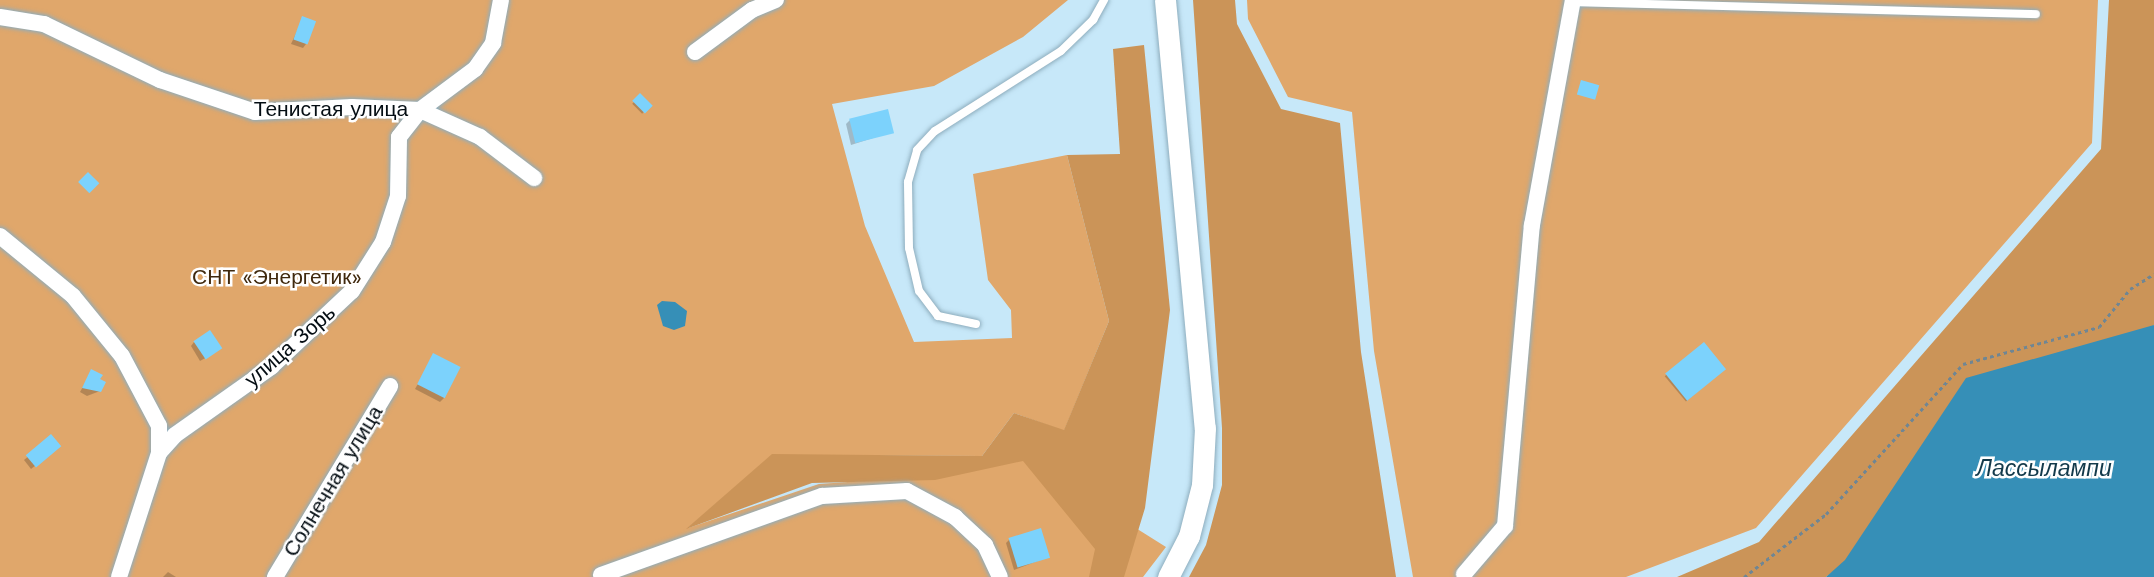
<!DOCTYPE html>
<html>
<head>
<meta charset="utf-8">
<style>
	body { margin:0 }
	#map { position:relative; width:2154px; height:577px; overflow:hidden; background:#c7e8f9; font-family:"Work Sans",sans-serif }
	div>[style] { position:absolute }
	.green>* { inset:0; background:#e0a76b }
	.forest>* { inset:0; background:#cb9458 }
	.water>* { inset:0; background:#368fb7 }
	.shadow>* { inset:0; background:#0003; transform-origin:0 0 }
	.building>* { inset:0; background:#7cd2fc; transform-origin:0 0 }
	.path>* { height:2.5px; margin-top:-1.25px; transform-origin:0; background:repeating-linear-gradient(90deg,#708693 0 3.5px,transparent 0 7px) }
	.roads { filter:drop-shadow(0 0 2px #8eadbd) drop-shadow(0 0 2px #8eadbd) }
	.lane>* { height:8px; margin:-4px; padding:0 4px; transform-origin:4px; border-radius:4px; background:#fff }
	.street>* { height:16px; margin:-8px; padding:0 8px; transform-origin:8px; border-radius:8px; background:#fff }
	.secondary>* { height:21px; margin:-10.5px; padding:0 10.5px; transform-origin:10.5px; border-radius:10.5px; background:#fff }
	span { translate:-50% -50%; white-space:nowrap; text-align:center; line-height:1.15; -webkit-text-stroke:5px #fff; paint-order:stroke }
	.street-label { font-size:21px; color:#040d13 }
	.park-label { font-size:21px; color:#40290e }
	.water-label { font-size:23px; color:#133a4b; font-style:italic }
</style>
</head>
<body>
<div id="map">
	<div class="green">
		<div style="clip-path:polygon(0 0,1068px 0,1023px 37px,934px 86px,832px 104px,865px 226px,914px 342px,1012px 338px,1011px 310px,988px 280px,973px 174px,1067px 155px,1109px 321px,1064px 431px,1014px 413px,982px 456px,772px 455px,688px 528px,819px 484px,920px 477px,1021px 456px,1166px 547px,1143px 577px,0 577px)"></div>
		<div style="clip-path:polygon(1247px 0,2098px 0,2092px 143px,1756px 528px,1626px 577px,1413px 577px,1374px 351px,1352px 112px,1288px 97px,1248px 19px)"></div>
	</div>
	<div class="forest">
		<div style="clip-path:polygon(1193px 0,1235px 0,1237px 24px,1281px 109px,1340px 123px,1361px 352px,1396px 577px,1189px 577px,1206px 545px,1222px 485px,1222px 428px)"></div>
		<div style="clip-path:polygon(2109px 0,2154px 0,2154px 325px,1826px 577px,1677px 577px,1759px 542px,2101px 149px)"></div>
		<div style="clip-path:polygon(1144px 45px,1170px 310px,1145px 508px,1124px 577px,1089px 577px,1095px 549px,1023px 461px,935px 480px,812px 483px,686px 529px,772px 454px,982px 456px,1014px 413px,1064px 430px,1109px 321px,1067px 155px,1120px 154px,1113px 49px)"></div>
	</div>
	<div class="water">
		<div style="clip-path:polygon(662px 301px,675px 302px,687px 311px,685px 326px,674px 330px,663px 326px,657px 305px)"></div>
		<div style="clip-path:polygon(2154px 325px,2154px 577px,1826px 577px,1845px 560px,1966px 378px)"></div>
	</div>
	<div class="shadow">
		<div style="clip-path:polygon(303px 18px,306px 44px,303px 48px,291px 44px)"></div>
		<div style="left:640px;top:96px;width:14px;height:11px;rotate:45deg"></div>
		<div style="clip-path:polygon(850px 120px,892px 132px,851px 145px,846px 124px)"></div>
		<div style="clip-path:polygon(194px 342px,216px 352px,200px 361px,191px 346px)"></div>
		<div style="left:1703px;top:344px;width:33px;height:50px;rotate:50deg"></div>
		<div style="clip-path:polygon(434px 355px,444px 398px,440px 402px,415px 389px)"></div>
		<div style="clip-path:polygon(92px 371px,100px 391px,87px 396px,80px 392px)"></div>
		<div style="clip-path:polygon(51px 437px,55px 450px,31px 469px,24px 460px)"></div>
		<div style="clip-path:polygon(1010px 539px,1048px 557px,1014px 570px,1006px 543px)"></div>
		<div style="clip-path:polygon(168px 572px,176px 577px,163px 577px)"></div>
	</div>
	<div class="building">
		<div style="left:302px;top:16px;width:15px;height:25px;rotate:20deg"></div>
		<div style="left:1581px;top:80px;width:19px;height:15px;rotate:16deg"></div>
		<div style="left:640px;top:93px;width:18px;height:11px;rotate:45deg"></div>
		<div style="left:888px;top:109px;width:25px;height:40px;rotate:76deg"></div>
		<div style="left:88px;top:172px;width:16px;height:14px;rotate:45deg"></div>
		<div style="left:210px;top:330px;width:22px;height:20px;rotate:56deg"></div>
		<div style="left:1704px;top:342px;width:35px;height:50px;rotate:51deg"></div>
		<div style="left:433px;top:353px;width:31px;height:35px;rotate:27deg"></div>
		<div style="clip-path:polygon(91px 369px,103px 375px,100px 379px,106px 382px,101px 392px,82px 388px)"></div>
		<div style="left:51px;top:434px;width:16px;height:33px;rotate:50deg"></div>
		<div style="left:1041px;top:528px;width:31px;height:34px;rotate:73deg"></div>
	</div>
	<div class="path">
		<div style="left:1744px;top:577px;width:103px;rotate:-37.5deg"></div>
		<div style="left:1826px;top:514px;width:203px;rotate:-47.6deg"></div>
		<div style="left:1963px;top:364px;width:141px;rotate:-15.2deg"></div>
		<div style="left:2099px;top:327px;width:49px;rotate:-50.8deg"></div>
		<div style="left:2130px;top:289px;width:28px;rotate:-32deg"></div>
	</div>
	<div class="roads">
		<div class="lane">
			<div style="left:1573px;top:2px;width:463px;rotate:1.5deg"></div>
			<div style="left:976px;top:324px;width:39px;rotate:-168deg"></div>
			<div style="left:938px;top:316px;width:31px;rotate:-127deg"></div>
			<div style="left:919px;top:291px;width:44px;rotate:-103.1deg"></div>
			<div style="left:909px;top:248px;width:66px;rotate:-90.9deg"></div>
			<div style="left:908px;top:182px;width:33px;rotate:-74deg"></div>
			<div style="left:917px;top:150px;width:26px;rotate:-47deg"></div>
			<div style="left:935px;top:131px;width:149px;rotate:-32.4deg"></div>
			<div style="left:1061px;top:51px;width:45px;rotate:-44.1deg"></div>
			<div style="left:1093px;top:20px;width:23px;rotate:-61deg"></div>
		</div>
		<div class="street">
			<div style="left:0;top:17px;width:45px;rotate:9deg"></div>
			<div style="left:44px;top:24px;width:129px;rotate:25.8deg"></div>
			<div style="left:160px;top:80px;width:100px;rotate:18.6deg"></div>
			<div style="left:255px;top:112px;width:97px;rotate:-3deg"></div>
			<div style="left:352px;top:107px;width:68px;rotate:2.5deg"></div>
			<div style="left:420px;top:110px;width:66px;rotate:24.2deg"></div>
			<div style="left:480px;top:137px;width:68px;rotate:37.2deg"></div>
			<div style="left:695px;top:52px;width:71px;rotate:-36.4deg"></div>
			<div style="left:752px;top:10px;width:26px;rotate:-23deg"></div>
			<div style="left:0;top:236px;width:94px;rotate:39.4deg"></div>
			<div style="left:73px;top:296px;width:77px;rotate:50.8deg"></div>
			<div style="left:122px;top:356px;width:79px;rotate:62.1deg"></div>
			<div style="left:159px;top:426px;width:27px;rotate:90deg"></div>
			<div style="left:1464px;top:574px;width:63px;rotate:-49.5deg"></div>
			<div style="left:1505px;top:526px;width:302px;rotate:-84.9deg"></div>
			<div style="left:1532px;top:225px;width:229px;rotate:-79.7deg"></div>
			<div style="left:601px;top:575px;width:235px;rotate:-19.7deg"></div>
			<div style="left:822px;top:496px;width:85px;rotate:-3.4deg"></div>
			<div style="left:907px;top:491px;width:55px;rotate:28.4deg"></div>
			<div style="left:955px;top:517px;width:41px;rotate:43deg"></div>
			<div style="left:985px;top:545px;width:35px;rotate:65deg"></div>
			<div style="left:119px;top:577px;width:130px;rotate:-72.1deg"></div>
			<div style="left:159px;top:453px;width:24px;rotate:-48deg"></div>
			<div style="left:175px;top:435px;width:118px;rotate:-35.3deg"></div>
			<div style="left:271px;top:367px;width:111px;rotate:-43.2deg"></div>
			<div style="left:352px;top:291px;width:58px;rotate:-57.7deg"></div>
			<div style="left:383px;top:242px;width:48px;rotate:-71.9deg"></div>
			<div style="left:398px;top:196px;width:59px;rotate:-89deg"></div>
			<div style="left:399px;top:137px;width:34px;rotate:-52deg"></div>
			<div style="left:420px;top:110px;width:69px;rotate:-36.7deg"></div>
			<div style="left:475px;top:69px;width:32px;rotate:-55deg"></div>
			<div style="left:493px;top:43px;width:44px;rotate:-79.5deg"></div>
			<div style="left:275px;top:577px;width:223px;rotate:-58.9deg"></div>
		</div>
		<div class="secondary">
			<div style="left:1165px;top:0;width:430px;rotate:84.7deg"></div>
			<div style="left:1205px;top:428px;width:57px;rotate:93deg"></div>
			<div style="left:1202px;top:485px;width:53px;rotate:104.3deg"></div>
			<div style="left:1189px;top:536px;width:46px;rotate:117.1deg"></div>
		</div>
	</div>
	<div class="street-label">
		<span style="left:331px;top:109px">Тенистая улица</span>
		<span style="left:290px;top:346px;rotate:-41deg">улица Зорь</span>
		<span style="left:333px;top:481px;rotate:-59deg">Солнечная улица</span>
	</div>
	<div class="park-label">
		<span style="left:277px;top:277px">СНТ «Энергетик»</span>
	</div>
	<div class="water-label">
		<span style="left:2044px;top:469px">Лассылампи</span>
	</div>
</div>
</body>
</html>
